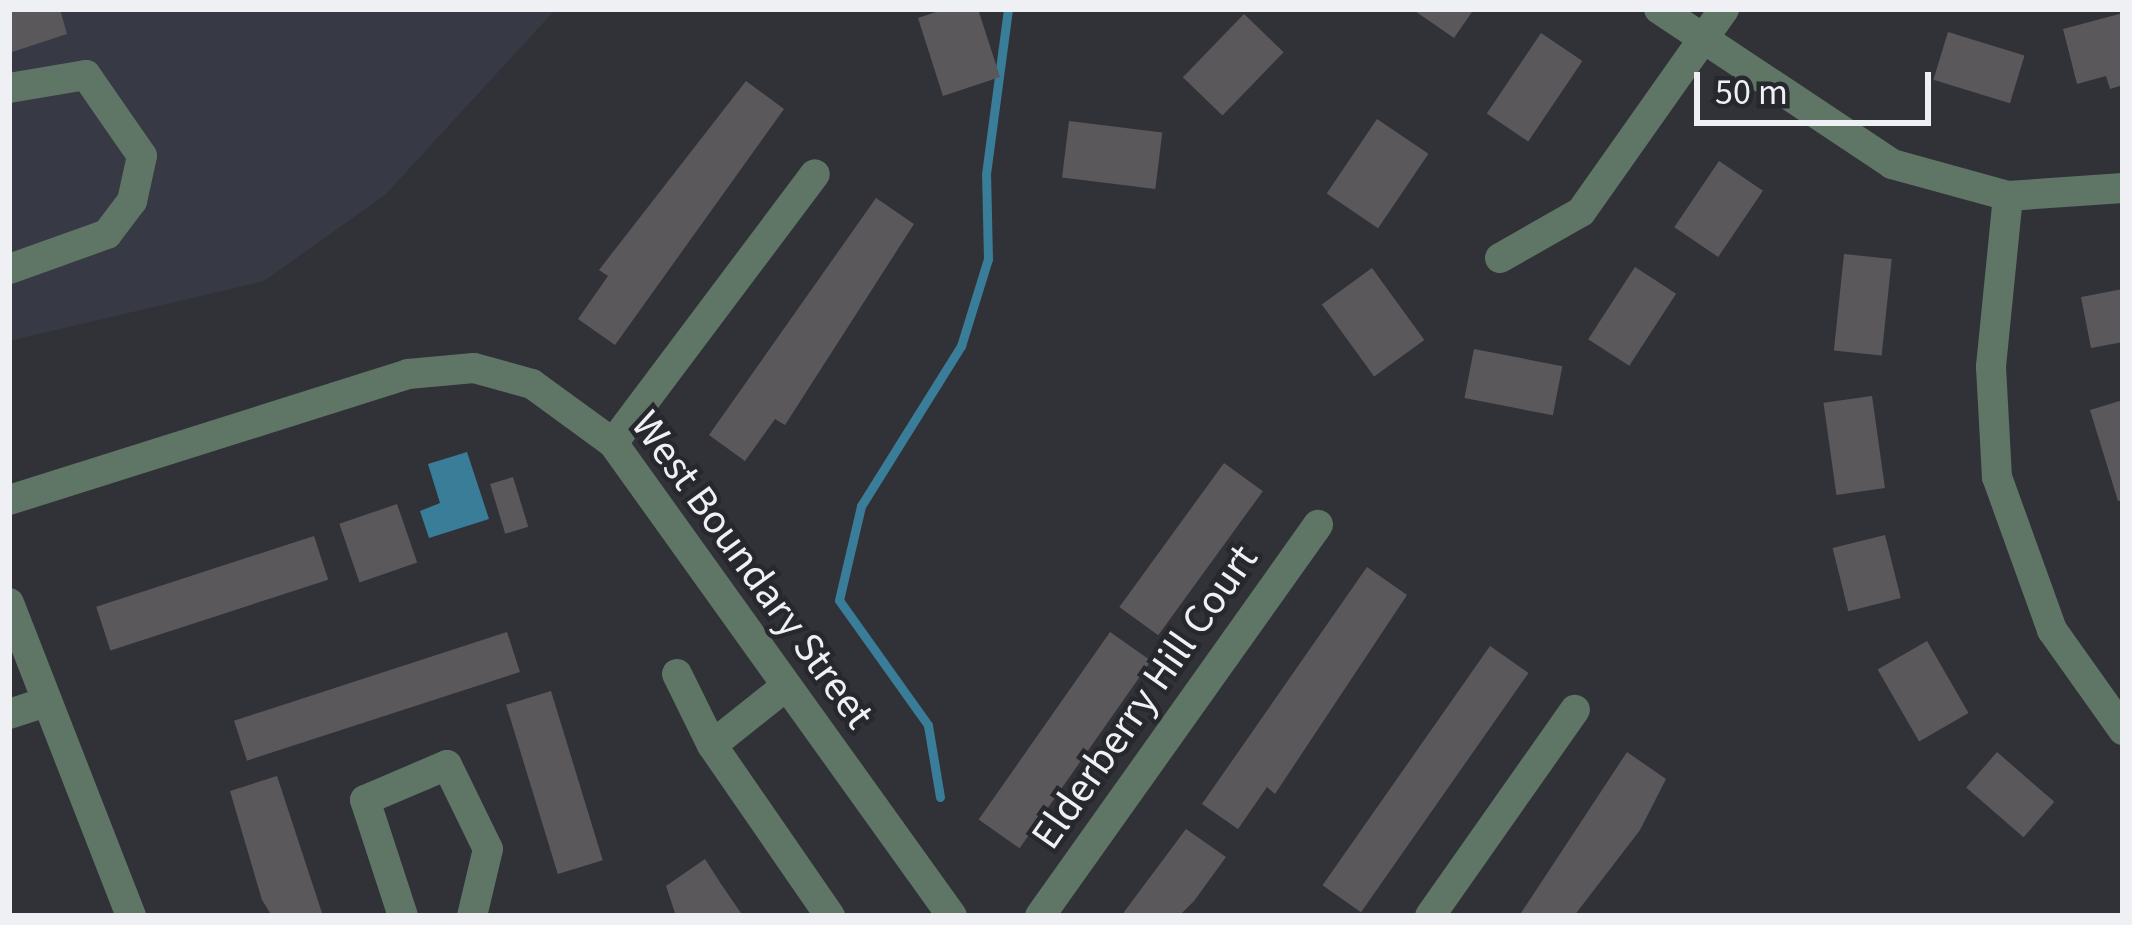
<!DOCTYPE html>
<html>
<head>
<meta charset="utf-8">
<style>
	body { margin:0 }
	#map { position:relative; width:2132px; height:925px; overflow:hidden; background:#313237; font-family:"Source Sans 3",sans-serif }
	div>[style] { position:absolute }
	.built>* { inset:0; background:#373944 }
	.water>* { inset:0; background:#3a7d99 }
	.stream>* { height:9px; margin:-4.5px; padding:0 4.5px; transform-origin:4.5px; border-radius:4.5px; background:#3a7d99 }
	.building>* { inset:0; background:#5b585c; transform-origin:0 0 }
	.minor>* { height:30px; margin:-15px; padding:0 15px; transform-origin:15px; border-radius:15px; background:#5f7666 }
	span { translate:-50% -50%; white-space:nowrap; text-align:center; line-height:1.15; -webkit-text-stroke:9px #27282d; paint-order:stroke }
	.street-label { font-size:42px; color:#eff0f3 }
	.frame { position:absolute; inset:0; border:12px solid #eff0f3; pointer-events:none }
	.scale { position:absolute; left:1694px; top:72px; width:237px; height:54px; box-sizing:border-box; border:6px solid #eff0f3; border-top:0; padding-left:15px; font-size:36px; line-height:42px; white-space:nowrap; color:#eff0f3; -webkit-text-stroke:9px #27282d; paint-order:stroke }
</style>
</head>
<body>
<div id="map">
	<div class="built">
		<div style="clip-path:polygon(9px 9px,556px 9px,385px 195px,264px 281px,9px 341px)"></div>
	</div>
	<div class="water">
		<div style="clip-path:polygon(467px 452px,489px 519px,429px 538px,420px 511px,440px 503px,428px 464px)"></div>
	</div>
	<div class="stream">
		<div style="left:940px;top:797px;width:73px;rotate:-99.5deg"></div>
		<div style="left:928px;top:725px;width:153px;rotate:-125.5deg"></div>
		<div style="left:839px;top:600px;width:97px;rotate:-76.8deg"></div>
		<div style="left:861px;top:506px;width:189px;rotate:-58deg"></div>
		<div style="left:961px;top:346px;width:91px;rotate:-72.8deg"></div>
		<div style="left:988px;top:259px;width:85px;rotate:-91.3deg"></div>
		<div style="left:986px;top:174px;width:166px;rotate:-82.4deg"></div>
	</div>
	<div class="building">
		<div style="clip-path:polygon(9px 9px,60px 9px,67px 34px,9px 53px)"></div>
		<div style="clip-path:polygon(945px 9px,978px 9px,1000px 77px,943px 96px,918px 18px)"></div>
		<div style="clip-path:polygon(1412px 9px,1474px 9px,1454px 38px)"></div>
		<div style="clip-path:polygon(2123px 13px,2123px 85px,2110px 89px,2106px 76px,2077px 84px,2063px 29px)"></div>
		<div style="left:1244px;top:14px;width:55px;height:88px;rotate:44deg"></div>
		<div style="left:1948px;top:32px;width:80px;height:50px;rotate:17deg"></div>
		<div style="left:1541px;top:33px;width:50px;height:97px;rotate:34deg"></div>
		<div style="clip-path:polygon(746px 81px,784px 109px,615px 345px,578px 319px,608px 276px,599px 270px)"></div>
		<div style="left:1377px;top:119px;width:62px;height:90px;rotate:34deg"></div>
		<div style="left:1069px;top:121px;width:94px;height:57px;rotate:7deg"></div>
		<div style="left:1719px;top:161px;width:53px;height:80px;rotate:34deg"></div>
		<div style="clip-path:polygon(876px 198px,914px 224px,785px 425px,775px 419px,745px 461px,709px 435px)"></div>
		<div style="left:1844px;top:254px;width:48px;height:97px;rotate:6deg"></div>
		<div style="left:1635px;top:267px;width:49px;height:86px;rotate:33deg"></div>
		<div style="left:1372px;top:268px;width:89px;height:62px;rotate:54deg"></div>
		<div style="clip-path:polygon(2123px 289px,2123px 342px,2091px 348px,2081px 297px)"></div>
		<div style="left:1474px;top:349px;width:90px;height:50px;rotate:11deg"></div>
		<div style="left:1872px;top:396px;width:93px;height:49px;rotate:82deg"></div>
		<div style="clip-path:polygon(2123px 400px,2123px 500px,2118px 501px,2090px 410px)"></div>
		<div style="left:1224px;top:463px;width:48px;height:178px;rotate:36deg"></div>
		<div style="left:513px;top:477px;width:52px;height:24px;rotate:73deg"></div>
		<div style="left:397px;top:504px;width:62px;height:61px;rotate:71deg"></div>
		<div style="left:1885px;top:535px;width:65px;height:54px;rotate:76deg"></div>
		<div style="left:314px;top:536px;width:46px;height:229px;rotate:72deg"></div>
		<div style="clip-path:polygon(1367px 567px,1407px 595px,1275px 794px,1267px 787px,1238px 829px,1202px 804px)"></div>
		<div style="left:507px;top:632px;width:42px;height:287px;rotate:72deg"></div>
		<div style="left:1110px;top:632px;width:50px;height:229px;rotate:35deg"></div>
		<div style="left:1927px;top:641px;width:83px;height:57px;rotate:60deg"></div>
		<div style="left:1490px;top:646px;width:47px;height:292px;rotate:35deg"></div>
		<div style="left:551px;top:691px;width:177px;height:47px;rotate:73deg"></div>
		<div style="clip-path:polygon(1627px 752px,1666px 779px,1640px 830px,1574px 916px,1519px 916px)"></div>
		<div style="left:1997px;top:752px;width:76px;height:47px;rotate:41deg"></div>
		<div style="clip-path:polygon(277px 776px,323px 916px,272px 916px,262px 900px,230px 791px)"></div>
		<div style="clip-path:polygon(1186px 829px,1226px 857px,1194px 901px,1179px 916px,1121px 916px)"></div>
		<div style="clip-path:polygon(705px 859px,721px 884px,743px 916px,676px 916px,666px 886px)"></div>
	</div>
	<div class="minor">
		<div style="left:1659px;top:9px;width:280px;rotate:33.6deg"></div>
		<div style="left:1892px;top:164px;width:120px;rotate:15.4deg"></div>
		<div style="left:2008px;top:196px;width:115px;rotate:-4deg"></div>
		<div style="left:9px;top:88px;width:78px;rotate:-9.6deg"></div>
		<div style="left:86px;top:75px;width:98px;rotate:55.3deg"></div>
		<div style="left:142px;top:156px;width:46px;rotate:102.5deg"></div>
		<div style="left:132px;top:201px;width:41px;rotate:127.1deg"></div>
		<div style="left:107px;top:234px;width:104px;rotate:160.3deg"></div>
		<div style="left:2008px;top:196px;width:172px;rotate:95.7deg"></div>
		<div style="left:1991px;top:367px;width:110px;rotate:86.9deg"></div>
		<div style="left:1997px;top:477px;width:163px;rotate:70.2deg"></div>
		<div style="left:2052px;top:630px;width:123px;rotate:54.6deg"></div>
		<div style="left:1500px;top:258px;width:93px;rotate:-29.6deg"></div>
		<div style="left:1581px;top:212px;width:248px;rotate:-54.8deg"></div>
		<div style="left:613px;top:443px;width:336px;rotate:-53.1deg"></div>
		<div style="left:9px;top:500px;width:418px;rotate:-17.5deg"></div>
		<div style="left:408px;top:374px;width:66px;rotate:-5.2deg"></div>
		<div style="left:474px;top:368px;width:60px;rotate:15.4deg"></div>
		<div style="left:532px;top:384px;width:100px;rotate:36.1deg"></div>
		<div style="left:613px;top:443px;width:582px;rotate:54.37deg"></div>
		<div style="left:9px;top:603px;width:336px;rotate:68.7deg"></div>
		<div style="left:677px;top:674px;width:79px;rotate:63.8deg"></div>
		<div style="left:785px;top:687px;width:93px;rotate:141.5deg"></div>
		<div style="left:712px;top:745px;width:208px;rotate:55.4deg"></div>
		<div style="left:9px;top:714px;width:35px;rotate:-18deg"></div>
		<div style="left:403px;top:916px;width:122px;rotate:-108.1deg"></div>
		<div style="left:365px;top:800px;width:89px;rotate:-23.1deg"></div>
		<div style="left:447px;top:765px;width:93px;rotate:64deg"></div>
		<div style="left:488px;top:849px;width:69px;rotate:103.4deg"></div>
		<div style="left:1040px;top:916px;width:480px;rotate:-54.6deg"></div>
		<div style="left:1430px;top:916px;width:252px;rotate:-54.9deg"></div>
	</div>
	<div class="street-label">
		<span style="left:752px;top:570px;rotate:54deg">West Boundary Street</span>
		<span style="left:1145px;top:697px;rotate:-55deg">Elderberry Hill Court</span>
	</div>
	<div class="frame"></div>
	<div class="scale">50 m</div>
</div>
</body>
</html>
